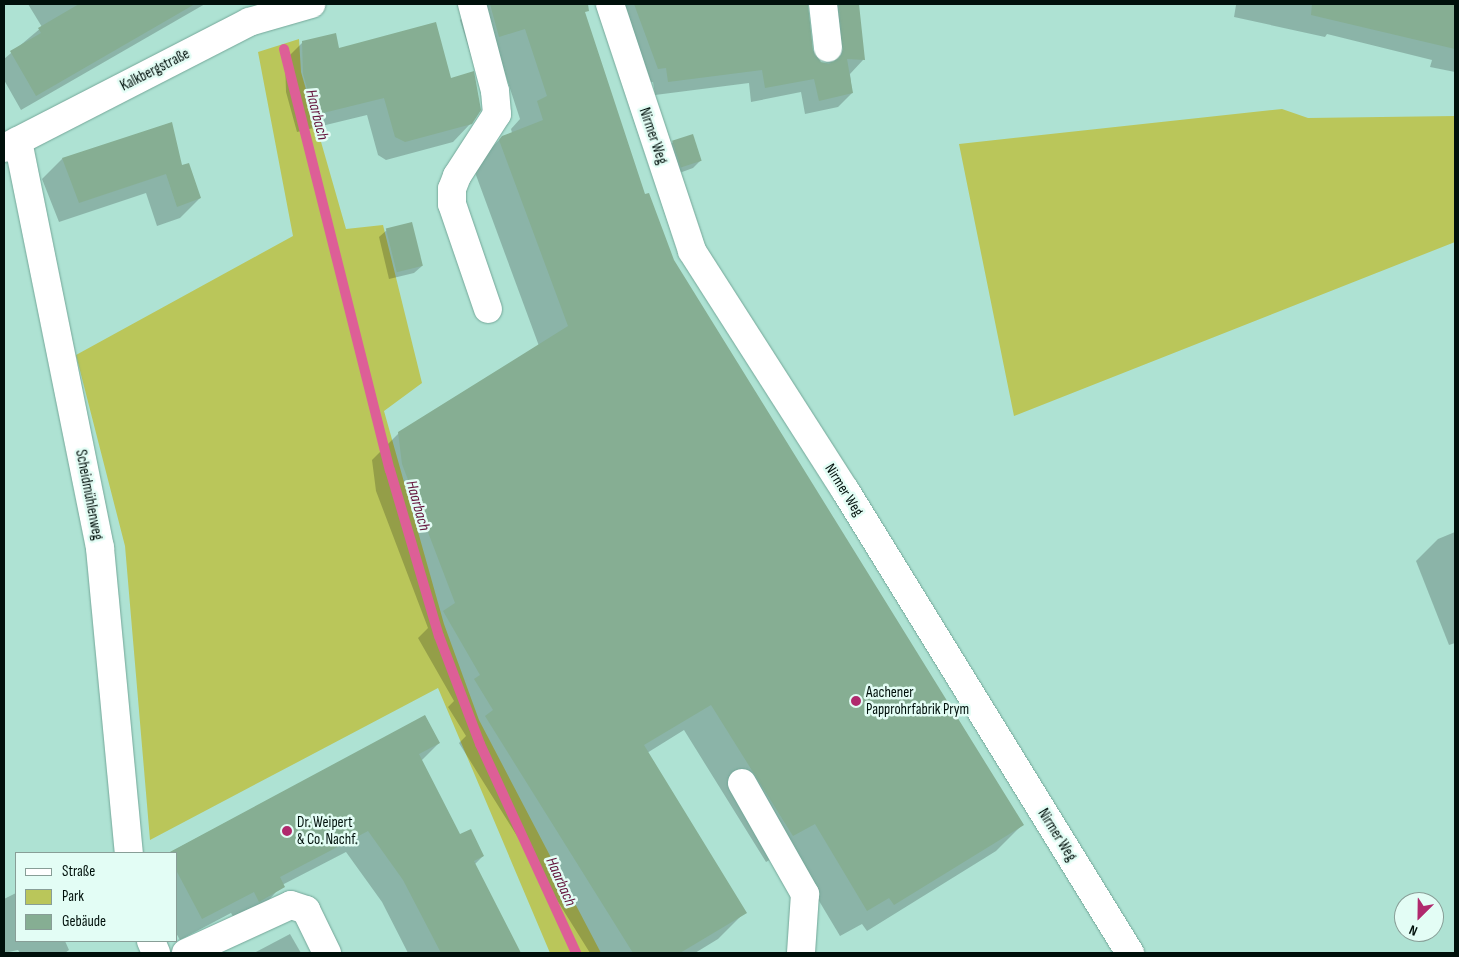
<!DOCTYPE html>
<html>
<head>
<meta charset="utf-8">
<style>
	body { margin:0 }
	#map { position:relative; width:1459px; height:957px; overflow:hidden; background:#aee2d3; font-family:"Sofia Sans Condensed",sans-serif }
	div>[style] { position:absolute }
	.green>* { inset:0; background:#bac65a }
	.shadow>* { inset:0; background:#0003 }
	.stream>* { height:10px; margin:-5px; padding:0 5px; transform-origin:5px; border-radius:5px; background:#dd5f97 }
	.building>* { inset:0; background:#86ae93; transform-origin:0 0 }
	.roads { filter:drop-shadow(0 0 1px #74a799) drop-shadow(0 0 1px #74a799) }
	.minor>* { height:28px; margin:-14px; padding:0 14px; transform-origin:14px; border-radius:14px; background:#fff }
	.dots>* { width:14px; height:14px; translate:-50% -50%; box-sizing:border-box; border:2px solid #e3fdf5; border-radius:50% }
	span { translate:-50% -50%; white-space:nowrap; text-align:center; line-height:1.15; -webkit-text-stroke:5px #e3fdf5; paint-order:stroke }
	.street-label { font-size:15px; color:#00100b }
	.poi-label { font-size:15px; color:#00100b }
	.left { translate:0 -50%; text-align:left }
	.water-label { font-size:16px; color:#65153d; font-style:italic }
	.frame { position:absolute; inset:0; border:5px solid #00100b; pointer-events:none }
	.legend { position:absolute; left:15px; top:852px; width:162px; height:90px; box-sizing:border-box; background:#e3fdf5; border:1px solid #889e97; margin:0; padding:6px 9px; list-style:none; font-size:15px; color:#00100b }
	.legend li { display:flex; align-items:center; gap:10px; height:25px }
	.legend b { width:25px; border:1px solid #889e97 }
	.north { position:absolute; left:1394px; top:892px; width:50px; height:50px; box-sizing:border-box; background:#e3fdf5; border:1px solid #889e97; border-radius:50%; rotate:203deg; font-size:14px; font-weight:700; line-height:20px; text-align:center; color:#00100b }
	.north::after { content:''; display:block; margin:auto; width:18px; height:22px; background:#b0296d; clip-path:polygon(50% 0,100% 100%,50% 72%,0 100%) }
</style>
</head>
<body>
<div id="map">
	<div class="green">
		<div style="clip-path:polygon(299px 39px,301px 72px,346px 229px,383px 225px,422px 383px,384px 411px,444px 624px,479px 720px,601px 953px,550px 953px,438px 688px,150px 840px,125px 546px,76px 355px,293px 236px,258px 52px)"></div>
		<div style="clip-path:polygon(1282px 109px,1308px 118px,1455px 116px,1455px 242px,1014px 416px,959px 144px)"></div>
	</div>
	<div class="shadow">
		<div style="clip-path:polygon(28px 4px,205px 4px,21px 110px,4px 80px,4px 59px,42px 27px)"></div>
		<div style="clip-path:polygon(477px 4px,581px 4px,644px 195px,673px 260px,1022px 825px,996px 851px,867px 931px,862px 924px,840px 936px,788px 849px,766px 862px,684px 730px,647px 753px,745px 912px,718px 939px,695px 953px,590px 953px,459px 743px,466px 736px,448px 707px,454px 701px,418px 638px,428px 628px,376px 491px,372px 460px,399px 433px,539px 346px,473px 167px,502px 137px,512px 133px,511px 129px,520px 119px,499px 55px,473px 62px,460px 20px)"></div>
		<div style="clip-path:polygon(623px 4px,806px 4px,811px 50px,821px 63px,830px 62px,825px 16px,816px 4px,858px 4px,863px 60px,850px 74px,852px 93px,838px 107px,805px 114px,801px 92px,751px 102px,749px 83px,655px 95px,653px 82px,644px 82px)"></div>
		<div style="clip-path:polygon(1231px 4px,1455px 4px,1455px 72px,1430px 67px,1432px 60px,1327px 34px,1325px 37px,1234px 17px,1236px 5px)"></div>
		<div style="clip-path:polygon(302px 43px,450px 79px,471px 123px,453px 142px,386px 160px,378px 155px,367px 115px,297px 132px,286px 92px,285px 60px)"></div>
		<div style="clip-path:polygon(171px 123px,181px 167px,200px 198px,180px 218px,157px 226px,146px 193px,59px 222px,42px 179px,62px 159px)"></div>
		<div style="clip-path:polygon(673px 142px,700px 161px,693px 168px,674px 175px,665px 150px)"></div>
		<div style="clip-path:polygon(387px 230px,422px 266px,414px 273px,389px 279px,379px 237px)"></div>
		<div style="clip-path:polygon(1455px 532px,1455px 643px,1449px 645px,1416px 561px,1438px 539px)"></div>
		<div style="clip-path:polygon(425px 716px,439px 743px,421px 761px,460px 836px,483px 856px,474px 865px,520px 953px,408px 953px,382px 902px,346px 852px,282px 885px,261px 909px,237px 923px,231px 913px,180px 940px,176px 933px,176px 853px,169px 853px)"></div>
		<div style="clip-path:polygon(16px 893px,16px 941px,65px 941px,69px 950px,65px 953px,20px 953px,18px 950px,4px 953px,4px 899px)"></div>
		<div style="clip-path:polygon(290px 934px,301px 953px,254px 953px)"></div>
	</div>
	<div class="stream">
		<div style="left:284px;top:49px;width:434px;rotate:75.9deg"></div>
		<div style="left:390px;top:470px;width:173px;rotate:73.6deg"></div>
		<div style="left:439px;top:636px;width:116px;rotate:69.2deg"></div>
		<div style="left:480px;top:744px;width:230px;rotate:65.3deg"></div>
	</div>
	<div class="building">
		<div style="clip-path:polygon(79px 4px,195px 4px,36px 96px,10px 51px,41px 33px,38px 28px)"></div>
		<div style="clip-path:polygon(490px 4px,588px 4px,589px 11px,585px 12px,645px 194px,649px 193px,674px 260px,1024px 825px,894px 905px,889px 898px,867px 911px,815px 824px,793px 836px,711px 705px,644px 745px,747px 913px,680px 953px,633px 953px,485px 716px,493px 710px,474px 679px,480px 675px,443px 611px,455px 603px,402px 464px,398px 432px,568px 326px,499px 140px,502px 136px,543px 120px,537px 101px,547px 96px,525px 29px,499px 37px)"></div>
		<div style="clip-path:polygon(634px 4px,808px 4px,813px 50px,821px 62px,829px 64px,842px 54px,839px 4px,859px 4px,865px 60px,847px 59px,853px 93px,819px 101px,814px 79px,765px 88px,762px 70px,668px 82px,666px 68px,658px 69px)"></div>
		<div style="clip-path:polygon(1312px 4px,1455px 4px,1455px 49px,1311px 15px)"></div>
		<div style="clip-path:polygon(436px 22px,451px 78px,474px 71px,481px 110px,472px 124px,405px 142px,395px 137px,384px 98px,315px 115px,303px 74px,302px 41px,336px 33px,339px 48px)"></div>
		<div style="clip-path:polygon(172px 122px,182px 165px,189px 163px,201px 198px,177px 207px,166px 174px,79px 203px,62px 158px)"></div>
		<div style="left:693px;top:134px;width:28px;height:22px;rotate:72deg"></div>
		<div style="left:412px;top:222px;width:45px;height:27px;rotate:76deg"></div>
		<div style="clip-path:polygon(425px 715px,440px 743px,419px 754px,460px 834px,471px 829px,484px 856px,474px 861px,521px 953px,441px 953px,403px 880px,368px 831px,280px 877px,285px 887px,259px 902px,254px 892px,202px 919px,176px 870px,176px 853px,168px 853px)"></div>
	</div>
	<div class="roads">
		<div class="minor">
			<div style="left:472px;top:4px;width:90px;rotate:75.2deg"></div>
			<div style="left:495px;top:91px;width:23px;rotate:85deg"></div>
			<div style="left:497px;top:114px;width:74px;rotate:122.8deg"></div>
			<div style="left:457px;top:176px;width:14px;rotate:111deg"></div>
			<div style="left:452px;top:189px;width:15px;rotate:90deg"></div>
			<div style="left:452px;top:204px;width:111px;rotate:71.1deg"></div>
			<div style="left:610px;top:4px;width:260px;rotate:71.6deg"></div>
			<div style="left:692px;top:251px;width:284px;rotate:57.4deg"></div>
			<div style="left:845px;top:490px;width:544px;rotate:58.39deg"></div>
			<div style="left:823px;top:4px;width:44px;rotate:83.5deg"></div>
			<div style="left:18px;top:141px;width:415px;rotate:78.6deg"></div>
			<div style="left:100px;top:548px;width:306px;rotate:84.6deg"></div>
			<div style="left:4px;top:148px;width:276px;rotate:-27.2deg"></div>
			<div style="left:249px;top:22px;width:65px;rotate:-16.2deg"></div>
			<div style="left:742px;top:783px;width:128px;rotate:60.4deg"></div>
			<div style="left:805px;top:894px;width:59px;rotate:93.9deg"></div>
			<div style="left:151px;top:941px;width:13px;rotate:67deg"></div>
			<div style="left:186px;top:953px;width:115px;rotate:-24.6deg"></div>
			<div style="left:291px;top:905px;width:16px;rotate:18deg"></div>
			<div style="left:306px;top:910px;width:48px;rotate:64deg"></div>
		</div>
	</div>
	<div class="dots">
		<div style="left:856px;top:701px;background:#b0296d"></div>
		<div style="left:287px;top:831px;background:#b0296d"></div>
	</div>
	<div class="street-label">
		<span style="left:155px;top:70px;rotate:-27deg">Kalkbergstraße</span>
		<span style="left:653px;top:136px;rotate:71deg">Nirmer Weg</span>
		<span style="left:844px;top:490px;rotate:58deg">Nirmer Weg</span>
		<span style="left:89px;top:495px;rotate:79deg">Scheidmühlenweg</span>
		<span style="left:1057px;top:835px;rotate:58deg">Nirmer Weg</span>
	</div>
	<div class="poi-label">
		<span class="left" style="left:866px;top:701px">Aachener<br>Papprohrfabrik Prym</span>
		<span class="left" style="left:297px;top:831px">Dr. Weipert<br>&amp; Co. Nachf.</span>
	</div>
	<div class="water-label">
		<span style="left:316px;top:115px;rotate:76deg">Haarbach</span>
		<span style="left:417px;top:506px;rotate:74deg">Haarbach</span>
		<span style="left:560px;top:882px;rotate:66deg">Haarbach</span>
	</div>
	<div class="frame"></div>
	<ul class="legend">
	<li><b style="height:6px;background:#fff"></b>Straße</li>
	<li><b style="height:14px;background:#bac65a"></b>Park</li>
	<li><b style="height:14px;background:#86ae93"></b>Gebäude</li>
	</ul>
	<div class="north">N</div>
</div>
</body>
</html>
